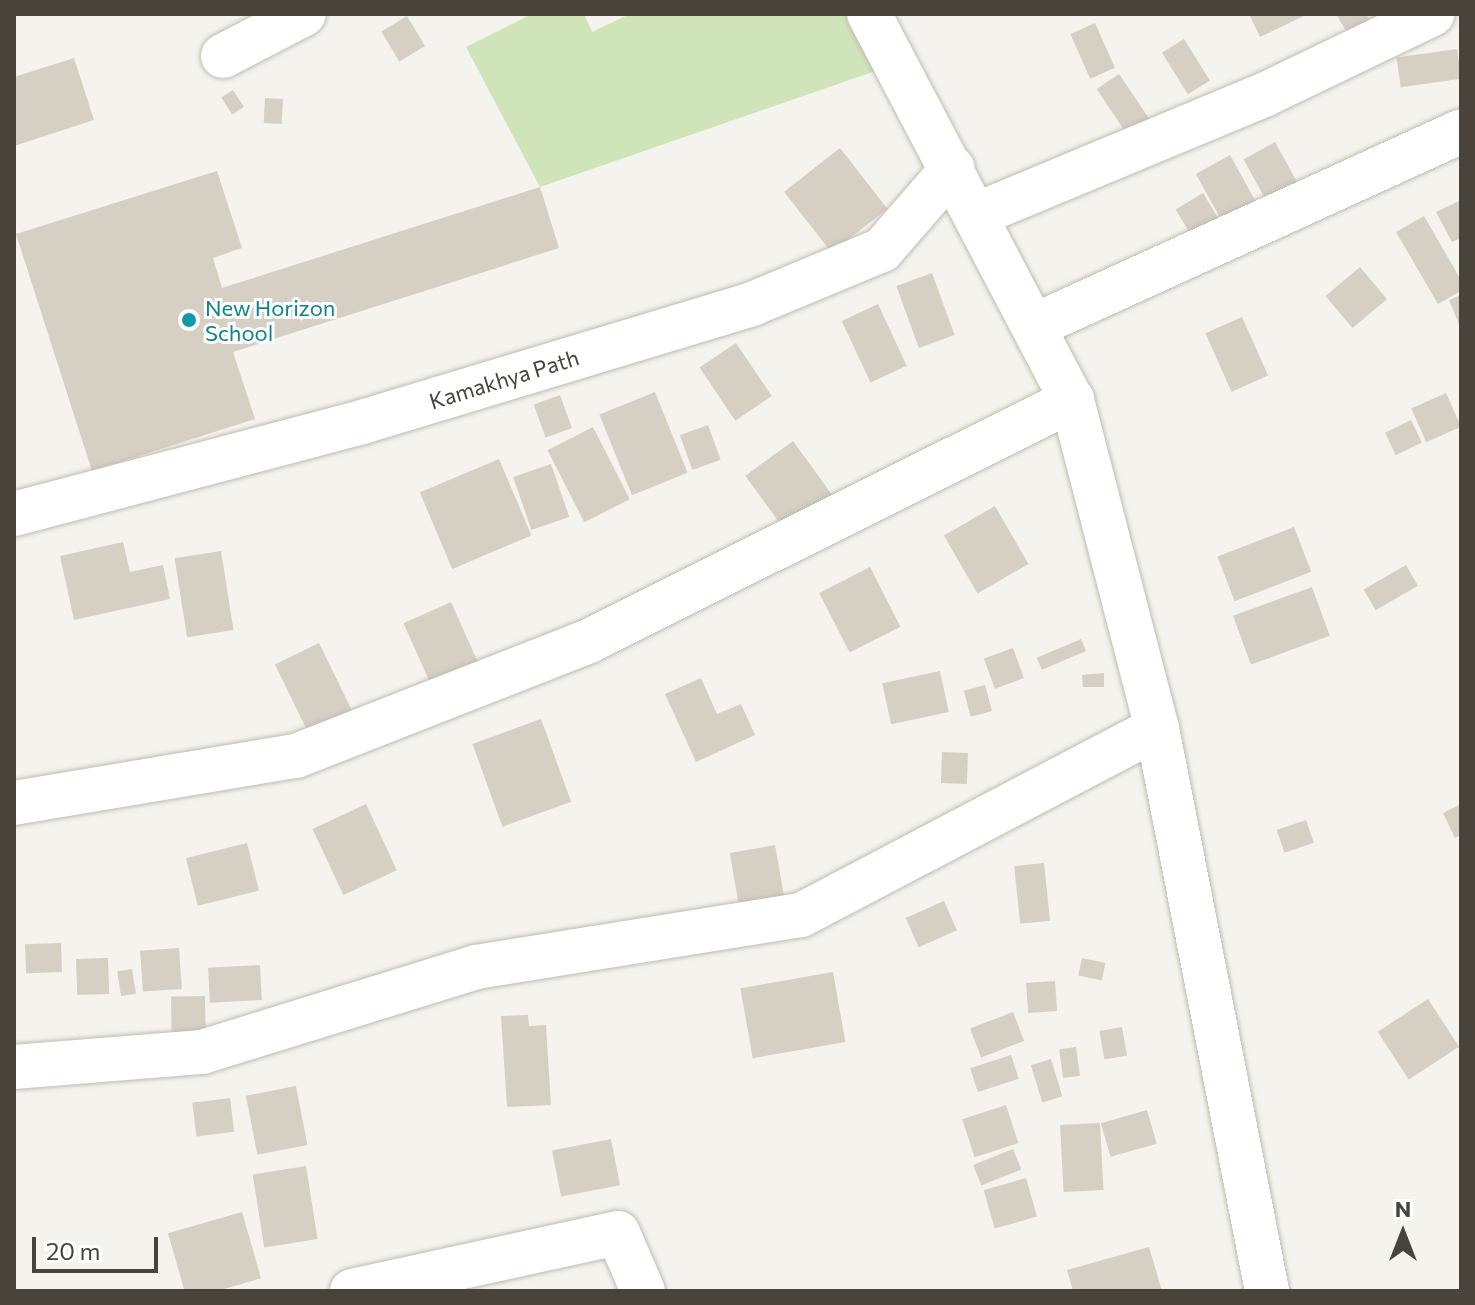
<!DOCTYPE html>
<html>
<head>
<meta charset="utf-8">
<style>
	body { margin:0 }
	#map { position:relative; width:1475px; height:1305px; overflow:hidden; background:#f5f3ed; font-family:Commissioner,sans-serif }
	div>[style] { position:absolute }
	.green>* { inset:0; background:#d0e4ba }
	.building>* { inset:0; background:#d6cfc3; transform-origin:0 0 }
	.roads { filter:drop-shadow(0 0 2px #c0bbb0) drop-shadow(0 0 2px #c0bbb0) }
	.minor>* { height:44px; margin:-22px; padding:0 22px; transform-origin:22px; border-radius:22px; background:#fff }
	.dots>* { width:22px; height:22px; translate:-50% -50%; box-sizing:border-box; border:4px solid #fff; border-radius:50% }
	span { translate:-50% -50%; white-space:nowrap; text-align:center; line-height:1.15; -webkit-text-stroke:6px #fff; paint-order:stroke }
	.culture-label { font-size:22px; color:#0d838f }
	.left { translate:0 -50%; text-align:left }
	.street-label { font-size:22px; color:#49443b }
	.frame { position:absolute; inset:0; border:16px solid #49443b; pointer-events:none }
	.north { position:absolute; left:1363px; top:1193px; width:80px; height:80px; -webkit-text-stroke:6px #fff; paint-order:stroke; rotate:0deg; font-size:22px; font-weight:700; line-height:32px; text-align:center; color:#49443b }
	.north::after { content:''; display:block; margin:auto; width:28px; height:36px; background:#49443b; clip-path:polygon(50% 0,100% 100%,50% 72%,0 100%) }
	.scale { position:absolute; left:32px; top:1237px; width:126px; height:36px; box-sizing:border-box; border:4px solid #49443b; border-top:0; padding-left:10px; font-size:24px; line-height:28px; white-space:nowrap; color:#49443b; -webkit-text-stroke:6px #fff; paint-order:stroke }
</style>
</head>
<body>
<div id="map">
	<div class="green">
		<div style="clip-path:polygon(532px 14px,584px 14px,592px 32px,630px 14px,869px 14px,896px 64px,540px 187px,466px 47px)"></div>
	</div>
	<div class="building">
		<div style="clip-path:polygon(1249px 14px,1308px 14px,1260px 37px)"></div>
		<div style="clip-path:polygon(1336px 14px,1366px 14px,1374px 27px,1351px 39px)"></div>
		<div style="left:407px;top:16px;width:35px;height:30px;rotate:59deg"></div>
		<div style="left:1095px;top:23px;width:49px;height:27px;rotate:66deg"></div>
		<div style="left:1184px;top:39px;width:49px;height:26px;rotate:58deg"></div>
		<div style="left:1457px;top:49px;width:30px;height:61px;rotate:82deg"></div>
		<div style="clip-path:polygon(74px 58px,94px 120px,14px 146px,14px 77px)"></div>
		<div style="left:1119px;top:74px;width:55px;height:27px;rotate:56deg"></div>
		<div style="left:233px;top:90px;width:20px;height:14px;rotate:57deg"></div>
		<div style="left:265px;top:98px;width:18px;height:25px;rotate:3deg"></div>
		<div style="left:1275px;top:142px;width:48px;height:36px;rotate:61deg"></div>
		<div style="left:840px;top:148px;width:77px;height:71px;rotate:52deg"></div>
		<div style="left:1230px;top:155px;width:58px;height:39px;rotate:61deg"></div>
		<div style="clip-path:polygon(217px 171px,242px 248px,213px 258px,222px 288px,540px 187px,559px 248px,233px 352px,255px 419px,92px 471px,16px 234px)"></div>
		<div style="left:1203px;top:193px;width:37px;height:32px;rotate:59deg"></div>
		<div style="clip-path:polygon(1461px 200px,1461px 238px,1452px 242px,1436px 212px)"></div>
		<div style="clip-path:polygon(1424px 216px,1461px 280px,1461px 291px,1438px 304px,1396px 232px)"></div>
		<div style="left:1360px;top:267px;width:42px;height:45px;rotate:50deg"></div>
		<div style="left:932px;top:273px;width:66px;height:38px;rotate:70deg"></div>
		<div style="clip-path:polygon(1461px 295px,1461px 329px,1449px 300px)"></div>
		<div style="left:878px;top:304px;width:68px;height:40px;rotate:65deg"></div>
		<div style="left:1242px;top:317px;width:64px;height:40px;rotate:66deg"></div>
		<div style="left:736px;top:343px;width:64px;height:44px;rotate:56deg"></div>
		<div style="left:655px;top:392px;width:87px;height:60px;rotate:68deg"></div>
		<div style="left:1446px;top:393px;width:37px;height:38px;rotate:66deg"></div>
		<div style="left:560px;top:395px;width:35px;height:28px;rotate:70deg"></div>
		<div style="left:1411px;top:420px;width:25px;height:29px;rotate:64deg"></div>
		<div style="left:708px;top:425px;width:37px;height:30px;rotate:70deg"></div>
		<div style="left:593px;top:427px;width:81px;height:51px;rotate:63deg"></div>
		<div style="left:793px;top:441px;width:75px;height:59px;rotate:54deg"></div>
		<div style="left:499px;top:459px;width:83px;height:86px;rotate:67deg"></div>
		<div style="left:551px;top:464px;width:56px;height:40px;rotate:71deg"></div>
		<div style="left:995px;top:506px;width:67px;height:59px;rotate:60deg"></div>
		<div style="left:1294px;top:527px;width:48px;height:82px;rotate:69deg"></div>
		<div style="clip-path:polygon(123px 542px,130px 572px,163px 565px,170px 599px,74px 620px,60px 556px)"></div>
		<div style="left:221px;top:551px;width:80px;height:47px;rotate:81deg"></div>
		<div style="left:1406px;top:565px;width:24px;height:49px;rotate:60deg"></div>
		<div style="left:870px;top:567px;width:67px;height:57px;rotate:63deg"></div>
		<div style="left:1312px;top:587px;width:52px;height:84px;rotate:70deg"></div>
		<div style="left:451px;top:602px;width:68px;height:52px;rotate:66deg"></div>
		<div style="left:1081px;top:639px;width:13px;height:48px;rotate:67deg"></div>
		<div style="left:319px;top:643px;width:79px;height:49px;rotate:64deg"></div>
		<div style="left:1013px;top:648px;width:32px;height:31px;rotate:70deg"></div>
		<div style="left:940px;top:671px;width:42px;height:59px;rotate:78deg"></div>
		<div style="clip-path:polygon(1104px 673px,1104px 687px,1083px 687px,1082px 675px)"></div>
		<div style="clip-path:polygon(701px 678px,717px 714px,741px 704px,755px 735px,696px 762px,665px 694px)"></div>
		<div style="left:985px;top:685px;width:27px;height:22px;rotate:75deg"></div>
		<div style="left:541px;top:719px;width:88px;height:73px;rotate:70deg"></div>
		<div style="left:942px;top:752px;width:26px;height:31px;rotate:2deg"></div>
		<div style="left:366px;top:804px;width:73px;height:59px;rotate:65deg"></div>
		<div style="clip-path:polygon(1461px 804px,1461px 835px,1455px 838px,1443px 813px)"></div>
		<div style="left:1306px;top:820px;width:24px;height:31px;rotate:71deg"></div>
		<div style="left:247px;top:843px;width:49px;height:63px;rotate:76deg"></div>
		<div style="left:775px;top:845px;width:52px;height:46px;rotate:80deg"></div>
		<div style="left:1044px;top:863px;width:58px;height:30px;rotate:84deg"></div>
		<div style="left:944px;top:901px;width:32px;height:42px;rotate:66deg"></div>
		<div style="left:61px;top:943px;width:29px;height:36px;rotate:88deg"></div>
		<div style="left:179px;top:948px;width:41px;height:39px;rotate:86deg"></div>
		<div style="left:108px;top:958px;width:36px;height:32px;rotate:88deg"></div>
		<div style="left:1082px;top:958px;width:24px;height:18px;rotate:12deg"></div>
		<div style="left:260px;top:965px;width:35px;height:52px;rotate:87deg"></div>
		<div style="left:132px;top:969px;width:25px;height:15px;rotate:81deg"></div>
		<div style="left:833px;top:972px;width:71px;height:94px;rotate:80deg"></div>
		<div style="left:1055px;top:981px;width:30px;height:29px;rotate:86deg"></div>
		<div style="left:205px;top:996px;width:41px;height:34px;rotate:89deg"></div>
		<div style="left:1428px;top:999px;width:57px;height:60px;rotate:57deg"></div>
		<div style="left:1013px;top:1012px;width:31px;height:46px;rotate:69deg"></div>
		<div style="clip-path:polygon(528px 1015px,529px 1026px,546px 1025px,551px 1105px,507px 1107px,501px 1016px)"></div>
		<div style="left:1122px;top:1027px;width:29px;height:23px;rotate:80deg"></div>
		<div style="left:1076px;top:1047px;width:29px;height:17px;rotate:82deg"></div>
		<div style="left:1011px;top:1055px;width:25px;height:43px;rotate:72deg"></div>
		<div style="left:1051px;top:1059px;width:39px;height:21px;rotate:73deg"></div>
		<div style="left:296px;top:1086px;width:60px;height:51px;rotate:79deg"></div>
		<div style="left:230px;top:1098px;width:34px;height:38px;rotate:83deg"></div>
		<div style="left:1006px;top:1105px;width:40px;height:46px;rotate:72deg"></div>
		<div style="left:1147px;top:1110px;width:35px;height:48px;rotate:74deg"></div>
		<div style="left:1100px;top:1123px;width:67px;height:40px;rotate:87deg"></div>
		<div style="left:611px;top:1139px;width:47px;height:60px;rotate:79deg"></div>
		<div style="left:1013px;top:1149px;width:22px;height:43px;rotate:68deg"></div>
		<div style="left:306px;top:1166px;width:74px;height:54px;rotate:81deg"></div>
		<div style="left:1026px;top:1178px;width:40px;height:44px;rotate:74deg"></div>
		<div style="left:242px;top:1212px;width:69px;height:77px;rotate:74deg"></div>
		<div style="clip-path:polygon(1149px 1247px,1162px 1291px,1073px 1291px,1067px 1270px)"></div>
	</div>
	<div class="roads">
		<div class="minor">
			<div style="left:869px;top:14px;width:436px;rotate:62.3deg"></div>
			<div style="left:1072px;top:400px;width:339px;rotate:75.5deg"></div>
			<div style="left:1157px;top:728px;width:574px;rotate:78.94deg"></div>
			<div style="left:223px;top:56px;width:91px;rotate:-27.4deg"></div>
			<div style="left:978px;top:214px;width:310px;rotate:-22.6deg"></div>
			<div style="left:1264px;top:95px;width:187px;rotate:-25.7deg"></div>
			<div style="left:1034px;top:326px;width:469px;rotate:-24.5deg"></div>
			<div style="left:14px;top:514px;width:360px;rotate:-14.8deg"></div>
			<div style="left:362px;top:422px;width:407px;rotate:-16.8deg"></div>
			<div style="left:752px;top:304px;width:141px;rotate:-22.6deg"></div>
			<div style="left:882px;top:250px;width:108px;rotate:-49.1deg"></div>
			<div style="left:14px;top:803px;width:286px;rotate:-9.5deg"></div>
			<div style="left:296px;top:756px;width:315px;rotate:-21.4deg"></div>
			<div style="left:589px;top:641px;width:540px;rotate:-26.52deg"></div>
			<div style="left:14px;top:1067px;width:189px;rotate:-4.6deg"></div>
			<div style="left:202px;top:1052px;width:287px;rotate:-17.2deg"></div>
			<div style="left:476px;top:967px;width:329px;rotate:-9.1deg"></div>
			<div style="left:801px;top:915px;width:402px;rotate:-27.7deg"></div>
			<div style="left:352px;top:1291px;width:272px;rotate:-12.3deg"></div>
			<div style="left:618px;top:1233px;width:63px;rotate:66.7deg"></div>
		</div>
	</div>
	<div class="dots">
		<div style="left:189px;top:320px;background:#0f9aa8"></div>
	</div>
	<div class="culture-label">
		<span class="left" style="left:205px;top:320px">New Horizon<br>School</span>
	</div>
	<div class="street-label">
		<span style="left:504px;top:379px;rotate:-17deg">Kamakhya Path</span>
	</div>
	<div class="frame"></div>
	<div class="north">N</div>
	<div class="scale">20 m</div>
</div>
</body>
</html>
